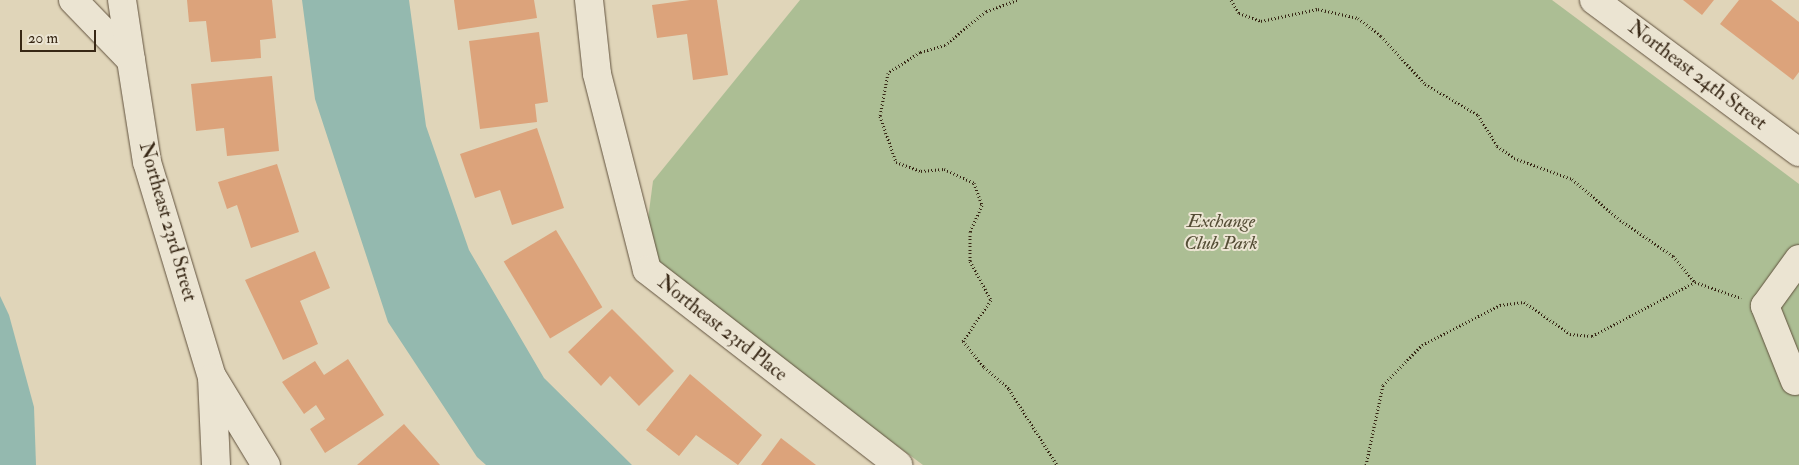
<!DOCTYPE html>
<html>
<head>
<meta charset="utf-8">
<style>
	body { margin:0 }
	#map { position:relative; width:1799px; height:465px; overflow:hidden; background:#e0d5b9; font-family:"IM FELL Double Pica",serif }
	div>[style] { position:absolute }
	.green>* { inset:0; background:#acbe94 }
	.water>* { inset:0; background:#94b9af }
	.building>* { inset:0; background:#dca37b; transform-origin:0 0 }
	.path>* { height:3px; margin-top:-1.5px; transform-origin:0; background:repeating-linear-gradient(90deg,#372715 0 1px,transparent 0 3.5px) }
	.roads { filter:drop-shadow(0 0 1px #61523e) drop-shadow(0 0 1px #61523e) }
	.minor>* { height:28px; margin:-14px; padding:0 14px; transform-origin:14px; border-radius:14px; background:#ebe4d2 }
	span { translate:-50% -50%; white-space:nowrap; text-align:center; line-height:1.15; -webkit-text-stroke:4px #ebe4d2; paint-order:stroke }
	.street-label { font-size:19px; color:#372715 }
	.park-label { font-size:19px; color:#544d35; font-style:italic }
	.scale { position:absolute; left:20px; top:30px; width:76px; height:22px; box-sizing:border-box; border:2px solid #372715; border-top:0; padding-left:6px; font-size:15px; line-height:18px; white-space:nowrap; color:#372715; -webkit-text-stroke:4px #ebe4d2; paint-order:stroke }
</style>
</head>
<body>
<div id="map">
	<div class="green">
		<div style="clip-path:polygon(800px 0,1552px 0,1799px 184px,1799px 465px,923px 465px,643px 257px,653px 181px)"></div>
	</div>
	<div class="water">
		<div style="clip-path:polygon(302px 0,409px 0,426px 126px,469px 250px,544px 378px,632px 465px,486px 465px,477px 457px,388px 322px,315px 99px)"></div>
		<div style="clip-path:polygon(0 296px,9px 315px,34px 407px,36px 465px,0 465px)"></div>
	</div>
	<div class="building">
		<div style="clip-path:polygon(187px 0,272px 0,276px 38px,260px 40px,261px 58px,211px 62px,206px 21px,189px 22px)"></div>
		<div style="clip-path:polygon(454px 0,534px 0,537px 18px,458px 30px)"></div>
		<div style="clip-path:polygon(690px 0,717px 0,728px 75px,693px 80px,687px 34px,657px 38px,652px 5px)"></div>
		<div style="clip-path:polygon(1683px 0,1714px 0,1702px 15px)"></div>
		<div style="clip-path:polygon(1739px 0,1771px 0,1799px 22px,1799px 72px,1793px 80px,1720px 24px)"></div>
		<div style="clip-path:polygon(539px 32px,548px 102px,535px 104px,537px 122px,480px 129px,469px 41px)"></div>
		<div style="clip-path:polygon(272px 76px,279px 151px,227px 156px,224px 128px,196px 131px,191px 84px)"></div>
		<div style="clip-path:polygon(537px 128px,564px 208px,512px 225px,500px 190px,475px 198px,460px 154px)"></div>
		<div style="clip-path:polygon(277px 164px,299px 232px,251px 248px,237px 205px,227px 209px,218px 182px)"></div>
		<div style="left:556px;top:230px;width:90px;height:61px;rotate:59deg"></div>
		<div style="clip-path:polygon(315px 251px,330px 288px,300px 301px,318px 344px,283px 360px,245px 280px)"></div>
		<div style="clip-path:polygon(612px 309px,674px 371px,639px 406px,610px 376px,601px 386px,568px 352px)"></div>
		<div style="clip-path:polygon(348px 359px,384px 415px,325px 453px,310px 429px,325px 419px,316px 405px,304px 414px,282px 382px,315px 361px,324px 375px)"></div>
		<div style="clip-path:polygon(690px 374px,762px 435px,738px 465px,696px 435px,679px 456px,646px 430px)"></div>
		<div style="clip-path:polygon(404px 424px,440px 465px,357px 465px)"></div>
		<div style="clip-path:polygon(781px 438px,816px 465px,761px 465px)"></div>
	</div>
	<div class="path">
		<div style="left:1017px;top:0;width:33px;rotate:160deg"></div>
		<div style="left:986px;top:11px;width:53px;rotate:140.3deg"></div>
		<div style="left:945px;top:45px;width:26px;rotate:164deg"></div>
		<div style="left:920px;top:52px;width:38px;rotate:147deg"></div>
		<div style="left:888px;top:73px;width:44px;rotate:100.5deg"></div>
		<div style="left:880px;top:116px;width:49px;rotate:70.8deg"></div>
		<div style="left:896px;top:162px;width:27px;rotate:20deg"></div>
		<div style="left:921px;top:171px;width:23px;rotate:-5deg"></div>
		<div style="left:944px;top:169px;width:33px;rotate:25deg"></div>
		<div style="left:974px;top:183px;width:23px;rotate:70deg"></div>
		<div style="left:982px;top:205px;width:30px;rotate:114deg"></div>
		<div style="left:970px;top:232px;width:29px;rotate:90deg"></div>
		<div style="left:970px;top:261px;width:44px;rotate:61.7deg"></div>
		<div style="left:991px;top:300px;width:50px;rotate:124.3deg"></div>
		<div style="left:963px;top:341px;width:33px;rotate:51deg"></div>
		<div style="left:984px;top:367px;width:33px;rotate:41deg"></div>
		<div style="left:1009px;top:389px;width:90px;rotate:57.7deg"></div>
		<div style="left:1231px;top:0;width:15px;rotate:58deg"></div>
		<div style="left:1239px;top:13px;width:23px;rotate:20deg"></div>
		<div style="left:1261px;top:21px;width:58px;rotate:-11.9deg"></div>
		<div style="left:1318px;top:9px;width:41px;rotate:12.7deg"></div>
		<div style="left:1358px;top:18px;width:29px;rotate:38deg"></div>
		<div style="left:1381px;top:36px;width:65px;rotate:47.5deg"></div>
		<div style="left:1425px;top:84px;width:61px;rotate:30.3deg"></div>
		<div style="left:1478px;top:115px;width:36px;rotate:58deg"></div>
		<div style="left:1497px;top:146px;width:21px;rotate:35deg"></div>
		<div style="left:1514px;top:158px;width:62px;rotate:19.9deg"></div>
		<div style="left:1572px;top:179px;width:63px;rotate:40.5deg"></div>
		<div style="left:1620px;top:220px;width:64px;rotate:34.2deg"></div>
		<div style="left:1673px;top:256px;width:34px;rotate:50deg"></div>
		<div style="left:1695px;top:282px;width:49px;rotate:19.2deg"></div>
		<div style="left:1366px;top:465px;width:82px;rotate:-78deg"></div>
		<div style="left:1383px;top:385px;width:56px;rotate:-45.7deg"></div>
		<div style="left:1422px;top:345px;width:88px;rotate:-27.1deg"></div>
		<div style="left:1500px;top:305px;width:24px;rotate:-7deg"></div>
		<div style="left:1524px;top:302px;width:56px;rotate:34.8deg"></div>
		<div style="left:1570px;top:334px;width:22px;rotate:5deg"></div>
		<div style="left:1592px;top:336px;width:116px;rotate:-27.7deg"></div>
	</div>
	<div class="roads">
		<div class="minor">
			<div style="left:73px;top:0;width:83px;rotate:46deg"></div>
			<div style="left:131px;top:60px;width:103px;rotate:81.1deg"></div>
			<div style="left:147px;top:162px;width:225px;rotate:73.2deg"></div>
			<div style="left:212px;top:377px;width:88px;rotate:87.4deg"></div>
			<div style="left:122px;top:0;width:61px;rotate:81.5deg"></div>
			<div style="left:589px;top:0;width:74px;rotate:83.8deg"></div>
			<div style="left:597px;top:74px;width:202px;rotate:75.7deg"></div>
			<div style="left:647px;top:270px;width:318px;rotate:37.8deg"></div>
			<div style="left:1594px;top:0;width:255px;rotate:36.6deg"></div>
			<div style="left:213px;top:378px;width:102px;rotate:58.7deg"></div>
			<div style="left:1795px;top:381px;width:81px;rotate:-111.8deg"></div>
			<div style="left:1765px;top:306px;width:58px;rotate:-54.1deg"></div>
		</div>
	</div>
	<div class="street-label">
		<span style="left:1697px;top:76px;rotate:37deg">Northeast 24th Street</span>
		<span style="left:167px;top:222px;rotate:74deg">Northeast 23rd Street</span>
		<span style="left:722px;top:329px;rotate:38deg">Northeast 23rd Place</span>
	</div>
	<div class="park-label">
		<span style="left:1221px;top:233px">Exchange<br>Club Park</span>
	</div>
	<div class="scale">20 m</div>
</div>
</body>
</html>
